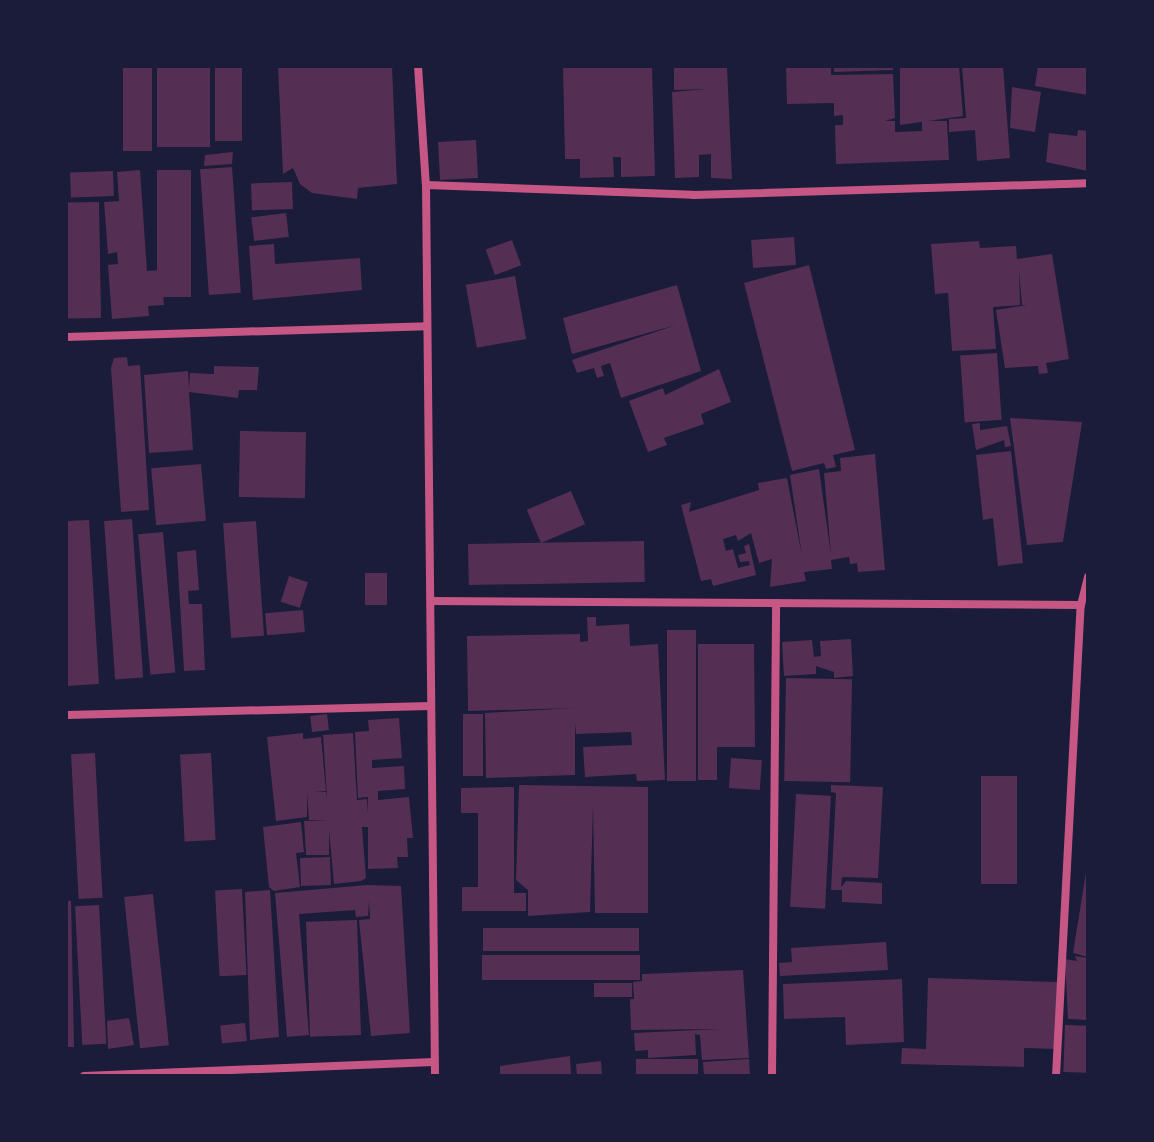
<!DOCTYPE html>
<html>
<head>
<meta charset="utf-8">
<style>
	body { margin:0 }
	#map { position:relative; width:1154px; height:1142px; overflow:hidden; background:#1b1b3a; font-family:Ubuntu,sans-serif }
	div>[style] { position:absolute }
	.building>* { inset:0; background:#542f53; transform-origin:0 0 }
	.minor>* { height:8px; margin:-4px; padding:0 4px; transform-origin:4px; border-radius:4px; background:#c65784 }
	span { translate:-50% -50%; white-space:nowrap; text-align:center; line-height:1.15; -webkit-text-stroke:8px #1b1b3a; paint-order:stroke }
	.frame { position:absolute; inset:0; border:68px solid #1b1b3a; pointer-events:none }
</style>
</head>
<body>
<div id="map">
	<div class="building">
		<div style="left:123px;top:66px;width:29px;height:85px"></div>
		<div style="left:157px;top:66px;width:53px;height:81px"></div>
		<div style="left:215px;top:66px;width:27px;height:75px"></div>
		<div style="clip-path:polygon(278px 66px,392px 66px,397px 184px,358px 188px,357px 199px,312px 193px,300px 184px,293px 168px,283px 174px)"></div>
		<div style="clip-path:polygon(563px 66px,652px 66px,655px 176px,621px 177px,621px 157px,613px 157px,614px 177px,580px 178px,580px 159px,565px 159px)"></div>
		<div style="clip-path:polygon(674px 66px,727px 66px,732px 179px,711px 178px,711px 154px,699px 155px,699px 177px,675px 178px,672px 92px,707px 89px,674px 90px)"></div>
		<div style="clip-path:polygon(786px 66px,831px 66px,831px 75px,893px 74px,895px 118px,885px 121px,895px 121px,895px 132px,922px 131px,922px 121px,947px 121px,949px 160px,836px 164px,835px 125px,843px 125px,843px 115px,834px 116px,834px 103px,787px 104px)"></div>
		<div style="clip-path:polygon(834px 66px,893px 66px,893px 70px,834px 72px)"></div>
		<div style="clip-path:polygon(900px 66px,959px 66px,963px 116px,900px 125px)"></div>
		<div style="clip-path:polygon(962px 66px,1003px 66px,1010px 158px,977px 161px,975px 130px,949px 132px,949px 119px,966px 118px)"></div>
		<div style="clip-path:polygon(1038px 66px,1088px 66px,1088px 95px,1035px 86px)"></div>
		<div style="clip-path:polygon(1012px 87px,1041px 92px,1035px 132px,1010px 128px)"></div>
		<div style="clip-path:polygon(1078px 130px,1088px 131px,1088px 171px,1046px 162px,1049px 133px,1077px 136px)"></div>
		<div style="left:476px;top:140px;width:38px;height:38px;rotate:87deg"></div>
		<div style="clip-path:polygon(233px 152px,232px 164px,204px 166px,205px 155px)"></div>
		<div style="left:232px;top:167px;width:126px;height:32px;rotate:86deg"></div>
		<div style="clip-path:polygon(140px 170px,147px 271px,161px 270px,164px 305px,148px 306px,149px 316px,112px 319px,108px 265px,118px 264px,117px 252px,108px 254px,104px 202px,119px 201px,117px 172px)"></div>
		<div style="left:157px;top:170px;width:34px;height:127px"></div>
		<div style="left:113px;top:171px;width:25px;height:43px;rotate:88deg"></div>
		<div style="left:292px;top:182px;width:27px;height:41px;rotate:88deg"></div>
		<div style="left:99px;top:202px;width:116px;height:33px;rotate:89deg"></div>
		<div style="left:286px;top:213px;width:24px;height:35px;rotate:83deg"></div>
		<div style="left:794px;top:237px;width:28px;height:43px;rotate:86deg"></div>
		<div style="left:512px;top:240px;width:27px;height:28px;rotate:70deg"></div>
		<div style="clip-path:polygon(979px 241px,980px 248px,1016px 246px,1017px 259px,1052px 254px,1069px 359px,1046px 363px,1048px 373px,1039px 374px,1038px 366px,1005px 368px,996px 310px,1027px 305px,1022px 305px,1019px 270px,1020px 305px,993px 307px,996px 349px,952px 351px,948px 293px,935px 294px,931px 244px)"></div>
		<div style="clip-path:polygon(274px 244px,275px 264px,360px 258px,362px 290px,253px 300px,249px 246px)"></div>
		<div style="clip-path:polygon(809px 265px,855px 450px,833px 455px,836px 467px,826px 469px,824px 463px,792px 471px,744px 283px)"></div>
		<div style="left:515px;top:276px;width:64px;height:50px;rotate:80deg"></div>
		<div style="clip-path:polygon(677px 285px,701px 371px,621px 398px,610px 363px,601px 366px,604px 376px,597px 378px,594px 368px,577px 373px,572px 360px,676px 325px,572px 354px,563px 318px)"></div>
		<div style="left:997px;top:353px;width:67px;height:37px;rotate:86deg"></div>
		<div style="clip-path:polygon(127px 357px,128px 366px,140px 365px,149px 510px,121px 512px,111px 368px,114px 358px)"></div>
		<div style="clip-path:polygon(214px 366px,259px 367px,257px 390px,239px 390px,238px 398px,189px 392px,193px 450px,149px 453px,144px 375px,188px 371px,189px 388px,190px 373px,214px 374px)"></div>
		<div style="clip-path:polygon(719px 369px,731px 402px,701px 414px,704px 424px,664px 438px,667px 445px,648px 452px,629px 401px,663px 388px,665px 395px)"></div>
		<div style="clip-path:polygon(1010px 418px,1082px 422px,1063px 542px,1027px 545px)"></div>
		<div style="clip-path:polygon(980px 423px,980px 430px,1007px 426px,1011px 446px,1005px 447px,1004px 440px,976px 450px,972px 424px)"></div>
		<div style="left:240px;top:431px;width:66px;height:66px;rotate:1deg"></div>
		<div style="clip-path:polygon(1011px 451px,1023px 563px,998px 566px,993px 518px,983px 520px,976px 455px)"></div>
		<div style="clip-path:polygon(875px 454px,885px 570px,858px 572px,857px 563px,850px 564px,849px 557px,831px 560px,832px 569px,804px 572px,806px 581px,770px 587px,772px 559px,759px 563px,751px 533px,738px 541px,736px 535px,723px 539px,726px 551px,733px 549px,738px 568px,750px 565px,749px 561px,740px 562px,738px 555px,746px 553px,744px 546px,749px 544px,756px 575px,713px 586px,711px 579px,701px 581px,681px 505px,691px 502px,689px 512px,759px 490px,758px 483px,787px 478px,802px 556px,790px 475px,819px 469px,831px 555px,824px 473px,841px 471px,840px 458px)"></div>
		<div style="left:201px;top:464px;width:57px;height:50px;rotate:85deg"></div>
		<div style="left:571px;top:491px;width:36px;height:48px;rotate:67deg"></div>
		<div style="left:132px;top:519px;width:159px;height:28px;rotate:86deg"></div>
		<div style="clip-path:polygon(89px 520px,99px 684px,66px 686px,66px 521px)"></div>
		<div style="left:256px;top:521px;width:115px;height:33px;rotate:86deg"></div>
		<div style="left:163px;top:532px;width:141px;height:25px;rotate:85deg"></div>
		<div style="left:644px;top:541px;width:41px;height:176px;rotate:89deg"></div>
		<div style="clip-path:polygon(196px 550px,199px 590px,188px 591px,189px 604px,202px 604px,205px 670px,184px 671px,177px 552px)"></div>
		<div style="left:365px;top:573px;width:22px;height:32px"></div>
		<div style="left:289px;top:576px;width:20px;height:27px;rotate:18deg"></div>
		<div style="left:303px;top:610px;width:22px;height:38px;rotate:85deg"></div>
		<div style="clip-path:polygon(587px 617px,596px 617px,596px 626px,629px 624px,630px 646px,658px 644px,665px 780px,637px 781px,636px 774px,585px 777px,583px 747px,632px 745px,631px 732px,576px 734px,575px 723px,575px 775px,486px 778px,485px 713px,575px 708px,468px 711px,467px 636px,580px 634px,580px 642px,588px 641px)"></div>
		<div style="left:667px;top:630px;width:29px;height:151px"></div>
		<div style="clip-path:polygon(851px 639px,853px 676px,834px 678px,834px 672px,816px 666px,816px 674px,784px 676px,782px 642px,812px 640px,814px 657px,821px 656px,820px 641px)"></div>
		<div style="clip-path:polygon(698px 644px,754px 644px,755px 747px,717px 747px,717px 780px,698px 780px)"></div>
		<div style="left:786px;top:678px;width:66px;height:103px;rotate:1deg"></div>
		<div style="left:327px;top:714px;width:16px;height:17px;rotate:83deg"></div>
		<div style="left:463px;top:714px;width:20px;height:62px"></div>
		<div style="clip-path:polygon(399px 718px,402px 758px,372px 760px,372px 768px,404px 766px,405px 789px,378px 791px,378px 800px,409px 797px,413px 838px,407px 838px,408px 857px,397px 857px,398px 868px,368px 869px,368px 797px,358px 798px,355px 732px,369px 731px,368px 720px)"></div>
		<div style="clip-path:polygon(303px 733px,303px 739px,321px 737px,326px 791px,315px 792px,326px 792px,327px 797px,323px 735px,353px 733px,357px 800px,367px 799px,369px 827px,362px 827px,366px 878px,361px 881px,334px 884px,329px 830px,329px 855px,306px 855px,304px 821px,328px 820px,309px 820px,307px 793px,307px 817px,276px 821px,267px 737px)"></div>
		<div style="left:95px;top:753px;width:145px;height:24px;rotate:87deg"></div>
		<div style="left:211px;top:753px;width:87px;height:31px;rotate:87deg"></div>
		<div style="left:731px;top:758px;width:31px;height:30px;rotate:4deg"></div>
		<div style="left:981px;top:776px;width:36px;height:108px"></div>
		<div style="clip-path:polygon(519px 785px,648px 787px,648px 913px,595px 913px,593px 806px,590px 912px,528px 916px,528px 890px,516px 880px)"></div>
		<div style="clip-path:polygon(831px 785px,883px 787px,878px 878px,842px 877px,841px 887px,846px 881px,882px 883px,882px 904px,842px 902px,842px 890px,831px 890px,836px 793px,831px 792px)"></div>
		<div style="clip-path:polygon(514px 787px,514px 893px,526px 893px,526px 911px,462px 911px,462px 887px,478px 887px,478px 813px,461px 813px,461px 788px)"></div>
		<div style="left:796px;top:794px;width:35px;height:113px;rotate:3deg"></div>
		<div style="clip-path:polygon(301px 822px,304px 852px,296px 853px,300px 887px,274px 891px,269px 887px,263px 827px)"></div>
		<div style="left:330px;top:857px;width:28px;height:30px;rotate:88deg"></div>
		<div style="clip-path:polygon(1088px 860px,1088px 957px,1073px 953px)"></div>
		<div style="clip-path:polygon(367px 885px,401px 886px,410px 1033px,371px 1036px,359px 920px,370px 919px,369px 901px,368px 916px,356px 917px,355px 910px,299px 914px,309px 1035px,287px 1037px,275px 893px)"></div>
		<div style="left:242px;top:889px;width:86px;height:27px;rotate:87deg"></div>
		<div style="clip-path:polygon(270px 890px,279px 1037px,250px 1040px,245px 892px)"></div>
		<div style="left:153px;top:894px;width:152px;height:29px;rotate:84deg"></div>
		<div style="clip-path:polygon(66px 901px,71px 901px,74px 1047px,66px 1047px)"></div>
		<div style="left:99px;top:905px;width:139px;height:24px;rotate:87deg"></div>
		<div style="left:357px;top:920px;width:115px;height:51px;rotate:88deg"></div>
		<div style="left:639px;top:928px;width:23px;height:156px;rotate:90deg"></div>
		<div style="clip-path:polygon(886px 942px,888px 970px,780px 976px,779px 963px,792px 962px,791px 948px)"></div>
		<div style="left:640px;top:955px;width:25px;height:158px;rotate:90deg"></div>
		<div style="clip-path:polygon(1075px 956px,1088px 958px,1088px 1020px,1068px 1019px,1065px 959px,1077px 961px)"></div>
		<div style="clip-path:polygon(743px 970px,749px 1058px,702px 1060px,700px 1035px,695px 1034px,696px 1055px,648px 1058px,648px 1050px,635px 1051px,634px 1033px,720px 1029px,631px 1030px,630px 999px,634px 999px,633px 982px,642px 981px,642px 974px)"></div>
		<div style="clip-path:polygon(928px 978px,1057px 982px,1056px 1049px,1024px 1048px,1024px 1067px,901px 1064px,902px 1048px,926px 1049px)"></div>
		<div style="clip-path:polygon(902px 979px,904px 1042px,846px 1045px,845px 1017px,784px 1019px,783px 984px)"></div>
		<div style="left:632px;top:983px;width:14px;height:38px;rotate:90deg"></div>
		<div style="clip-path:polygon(129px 1018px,134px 1045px,108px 1049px,107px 1021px)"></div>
		<div style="left:245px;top:1023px;width:18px;height:25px;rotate:84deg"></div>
		<div style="left:1065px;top:1025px;width:23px;height:47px;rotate:2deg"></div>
		<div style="clip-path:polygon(570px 1056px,571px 1076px,500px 1076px,500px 1066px)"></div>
		<div style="left:698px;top:1059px;width:17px;height:62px;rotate:90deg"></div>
		<div style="clip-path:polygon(749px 1059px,750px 1076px,704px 1076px,703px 1062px)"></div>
		<div style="clip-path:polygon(601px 1061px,602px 1076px,577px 1076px,576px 1064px)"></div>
	</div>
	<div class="minor">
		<div style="left:418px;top:66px;width:119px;rotate:86.2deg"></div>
		<div style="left:426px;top:185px;width:891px;rotate:89.42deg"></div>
		<div style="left:426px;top:185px;width:267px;rotate:2.1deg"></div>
		<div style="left:693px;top:195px;width:395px;rotate:-1.7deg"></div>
		<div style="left:66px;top:337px;width:361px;rotate:-1.7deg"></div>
		<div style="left:431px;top:601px;width:650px;rotate:0.35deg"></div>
		<div style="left:66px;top:715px;width:364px;rotate:-1.4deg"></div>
		<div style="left:84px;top:1076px;width:350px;rotate:-2.3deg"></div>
		<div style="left:772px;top:1076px;width:473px;rotate:-89.5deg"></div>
		<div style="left:1056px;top:1076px;width:472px;rotate:-87deg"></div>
		<div style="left:1081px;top:605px;width:29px;rotate:-76deg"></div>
	</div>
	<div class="frame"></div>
</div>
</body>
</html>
